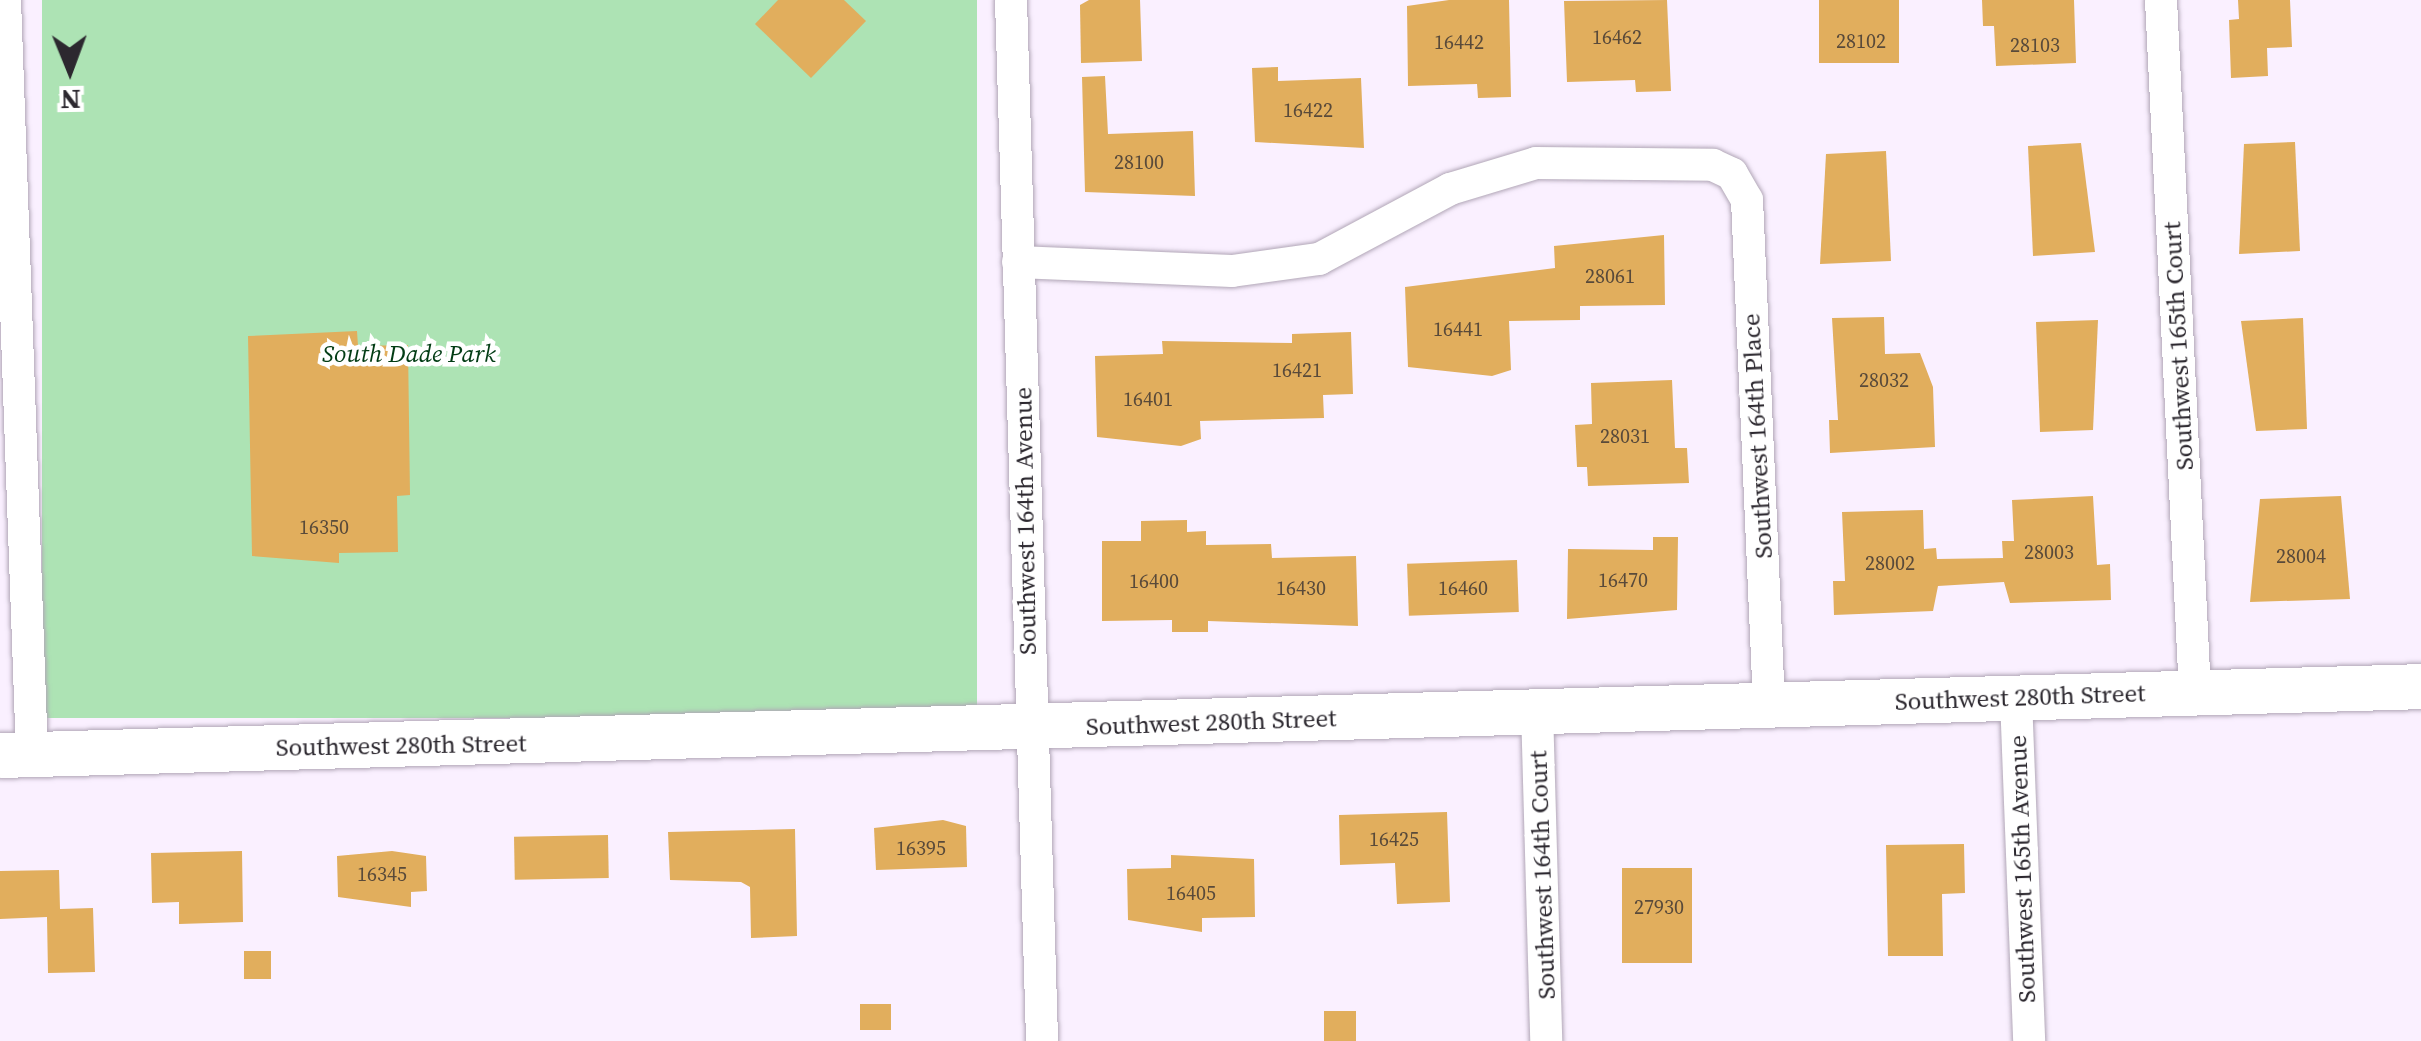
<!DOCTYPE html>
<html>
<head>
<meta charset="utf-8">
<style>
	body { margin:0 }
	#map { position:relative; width:2421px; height:1041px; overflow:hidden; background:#faf0ff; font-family:"Source Serif 4",serif }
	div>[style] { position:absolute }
	.green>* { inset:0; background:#ade3b4; transform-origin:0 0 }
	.building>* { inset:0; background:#e1ae5d; transform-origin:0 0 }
	.roads { filter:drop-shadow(0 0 2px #b1a6b7) drop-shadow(0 0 2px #b1a6b7) }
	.street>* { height:32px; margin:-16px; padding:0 16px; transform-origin:16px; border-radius:16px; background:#fff }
	.secondary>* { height:45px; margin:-22.5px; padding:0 22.5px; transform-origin:22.5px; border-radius:22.5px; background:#fff }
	span { translate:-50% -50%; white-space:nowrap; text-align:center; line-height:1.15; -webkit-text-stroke:9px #fff; paint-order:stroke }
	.number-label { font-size:20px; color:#594a3a }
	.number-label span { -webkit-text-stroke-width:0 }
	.street-label { font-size:25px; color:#2c282f }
	.park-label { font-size:25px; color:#023c14; font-style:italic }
	.north { position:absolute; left:20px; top:20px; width:100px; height:100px; -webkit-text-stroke:8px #fff; paint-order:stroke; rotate:179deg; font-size:28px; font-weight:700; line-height:40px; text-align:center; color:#2c282f }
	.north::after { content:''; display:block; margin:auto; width:35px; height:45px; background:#2c282f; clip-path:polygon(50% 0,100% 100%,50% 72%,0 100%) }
</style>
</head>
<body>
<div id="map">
	<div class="green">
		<div style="left:42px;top:0;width:935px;height:718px"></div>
	</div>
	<div class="building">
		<div style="clip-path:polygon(778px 0,844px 0,866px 21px,811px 78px,755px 24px)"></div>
		<div style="clip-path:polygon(1089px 0,1140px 0,1142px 61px,1081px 63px,1080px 5px)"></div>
		<div style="clip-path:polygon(1449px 0,1509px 0,1511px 97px,1478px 98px,1477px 84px,1408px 86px,1407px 6px)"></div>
		<div style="clip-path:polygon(1667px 0,1671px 91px,1636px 92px,1635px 80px,1567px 82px,1564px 1px)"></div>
		<div style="left:1819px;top:0;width:80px;height:63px"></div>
		<div style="clip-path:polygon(1982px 0,2074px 0,2076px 63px,1996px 66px,1994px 26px,1983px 26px)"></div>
		<div style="clip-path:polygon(2238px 0,2290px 0,2292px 47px,2267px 48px,2268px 76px,2231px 78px,2229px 20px,2239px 19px)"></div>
		<div style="clip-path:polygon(1278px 67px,1278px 81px,1361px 78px,1364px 148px,1255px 142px,1252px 68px)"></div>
		<div style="clip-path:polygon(1105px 76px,1108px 134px,1193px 131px,1195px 196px,1085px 192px,1082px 77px)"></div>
		<div style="clip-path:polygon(2295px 142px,2300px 251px,2239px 254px,2244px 144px)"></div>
		<div style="clip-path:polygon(2081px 143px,2095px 252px,2033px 256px,2028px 146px)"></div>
		<div style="clip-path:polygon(1886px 151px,1891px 261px,1820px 264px,1826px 154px)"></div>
		<div style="clip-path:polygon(1664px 235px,1665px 305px,1580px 306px,1580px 320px,1509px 321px,1511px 370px,1492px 376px,1408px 367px,1405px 287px,1555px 268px,1554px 246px)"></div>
		<div style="clip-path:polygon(1884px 317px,1885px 354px,1920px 353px,1933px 387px,1935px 447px,1830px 453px,1829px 420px,1838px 420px,1832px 318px)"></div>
		<div style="clip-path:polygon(2303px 318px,2307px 429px,2256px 431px,2241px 321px)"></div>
		<div style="clip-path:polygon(2098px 320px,2093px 430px,2040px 432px,2036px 322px)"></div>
		<div style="clip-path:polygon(357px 331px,358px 346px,408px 345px,410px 495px,397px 496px,398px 552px,339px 553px,339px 563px,252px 556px,248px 336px)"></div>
		<div style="clip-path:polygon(1351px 332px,1353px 394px,1323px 395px,1324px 418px,1200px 421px,1201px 439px,1181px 446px,1097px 437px,1095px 356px,1163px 354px,1162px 341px,1292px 343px,1292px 334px)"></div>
		<div style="clip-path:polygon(1672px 380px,1675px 448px,1687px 448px,1689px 483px,1588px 486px,1587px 467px,1577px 467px,1575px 425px,1592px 424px,1591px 383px)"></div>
		<div style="clip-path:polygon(2093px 496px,2097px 565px,2110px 564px,2111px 600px,2010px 603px,2004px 582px,1938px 586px,1933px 611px,1834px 615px,1833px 581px,1845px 581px,1842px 512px,1923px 510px,1924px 549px,1936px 548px,1937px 559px,2003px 558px,2002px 541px,2014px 541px,2012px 500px)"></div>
		<div style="clip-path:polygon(2341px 496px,2350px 599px,2250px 602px,2260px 499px)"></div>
		<div style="clip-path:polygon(1187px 520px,1187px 532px,1206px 531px,1206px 545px,1271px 544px,1272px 558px,1356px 556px,1358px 626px,1208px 621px,1208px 632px,1172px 632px,1172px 620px,1102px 621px,1102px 541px,1141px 541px,1141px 521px)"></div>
		<div style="clip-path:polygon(1653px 537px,1678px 537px,1677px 610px,1567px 619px,1568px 549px,1653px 550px)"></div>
		<div style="left:1517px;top:560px;width:52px;height:110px;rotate:88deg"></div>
		<div style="clip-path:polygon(1447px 812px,1450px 902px,1397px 904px,1395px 863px,1340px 865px,1339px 815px)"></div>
		<div style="clip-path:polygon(943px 820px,966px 826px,967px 867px,876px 870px,874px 828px)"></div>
		<div style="clip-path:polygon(795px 829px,797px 936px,751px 938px,750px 887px,741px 882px,670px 880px,668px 832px)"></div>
		<div style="left:608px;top:835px;width:43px;height:94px;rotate:89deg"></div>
		<div style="clip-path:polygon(1964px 844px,1965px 893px,1942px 894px,1943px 956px,1888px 956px,1886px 845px)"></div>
		<div style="clip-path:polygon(242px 851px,243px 922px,179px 924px,179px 902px,152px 903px,151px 853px)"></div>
		<div style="clip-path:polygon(392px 851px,426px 856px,427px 891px,411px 892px,411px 907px,338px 897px,337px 856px)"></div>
		<div style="clip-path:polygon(1171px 855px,1254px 859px,1255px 917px,1202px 918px,1202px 932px,1128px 920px,1127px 869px,1171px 868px)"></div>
		<div style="left:1692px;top:868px;width:95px;height:70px;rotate:90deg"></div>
		<div style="clip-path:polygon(59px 870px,60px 909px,93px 908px,95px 972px,48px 973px,47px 917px,0 919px,0 871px)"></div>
		<div style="left:244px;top:951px;width:27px;height:28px"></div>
		<div style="left:860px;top:1004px;width:31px;height:26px"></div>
		<div style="left:1324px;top:1011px;width:32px;height:30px"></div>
	</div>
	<div class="roads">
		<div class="street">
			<div style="left:5px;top:0;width:754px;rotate:87.95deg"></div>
			<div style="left:1011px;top:0;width:1041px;rotate:88.29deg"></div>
			<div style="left:2161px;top:0;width:693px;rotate:87.19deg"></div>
			<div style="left:1018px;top:262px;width:214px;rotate:2.4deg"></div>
			<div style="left:1232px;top:271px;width:88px;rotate:-7.9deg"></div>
			<div style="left:1319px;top:259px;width:149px;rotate:-28.1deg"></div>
			<div style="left:1450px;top:189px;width:90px;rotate:-16.8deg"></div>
			<div style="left:1536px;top:163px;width:177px;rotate:0.6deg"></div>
			<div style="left:1713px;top:165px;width:21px;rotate:25deg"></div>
			<div style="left:1732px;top:174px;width:30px;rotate:60deg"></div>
			<div style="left:1747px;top:200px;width:504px;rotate:87.5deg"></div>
			<div style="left:2016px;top:698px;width:343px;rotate:87.8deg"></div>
			<div style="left:1537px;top:709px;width:332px;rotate:88.4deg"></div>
		</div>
		<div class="secondary">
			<div style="left:0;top:755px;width:2422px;rotate:-1.63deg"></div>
		</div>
	</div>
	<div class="number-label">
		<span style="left:1617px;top:37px">16462</span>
		<span style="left:1861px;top:41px">28102</span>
		<span style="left:1459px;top:42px">16442</span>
		<span style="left:2035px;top:45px">28103</span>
		<span style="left:1308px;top:110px">16422</span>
		<span style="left:1139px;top:162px">28100</span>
		<span style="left:1610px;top:276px">28061</span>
		<span style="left:1458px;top:329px">16441</span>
		<span style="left:1297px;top:370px">16421</span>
		<span style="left:1884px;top:380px">28032</span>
		<span style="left:1148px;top:399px">16401</span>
		<span style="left:1625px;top:436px">28031</span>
		<span style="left:324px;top:527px">16350</span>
		<span style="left:2049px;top:552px">28003</span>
		<span style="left:2301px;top:556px">28004</span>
		<span style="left:1890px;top:563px">28002</span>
		<span style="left:1623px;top:580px">16470</span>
		<span style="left:1154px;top:581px">16400</span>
		<span style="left:1301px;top:588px">16430</span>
		<span style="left:1463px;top:588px">16460</span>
		<span style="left:1394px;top:839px">16425</span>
		<span style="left:921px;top:848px">16395</span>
		<span style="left:382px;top:874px">16345</span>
		<span style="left:1191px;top:893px">16405</span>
		<span style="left:1659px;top:907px">27930</span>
	</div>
	<div class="street-label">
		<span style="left:2178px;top:346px;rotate:-93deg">Southwest 165th Court</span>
		<span style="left:1757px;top:436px;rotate:-93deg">Southwest 164th Place</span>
		<span style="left:1025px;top:521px;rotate:-91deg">Southwest 164th Avenue</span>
		<span style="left:2020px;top:697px;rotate:-2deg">Southwest 280th Street</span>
		<span style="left:1211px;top:722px;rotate:-2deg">Southwest 280th Street</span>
		<span style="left:401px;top:745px;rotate:-1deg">Southwest 280th Street</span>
		<span style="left:2022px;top:869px;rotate:-92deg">Southwest 165th Avenue</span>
		<span style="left:1542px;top:875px;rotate:-92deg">Southwest 164th Court</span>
	</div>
	<div class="park-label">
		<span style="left:409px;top:353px">South Dade Park</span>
	</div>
	<div class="north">N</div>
</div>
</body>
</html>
